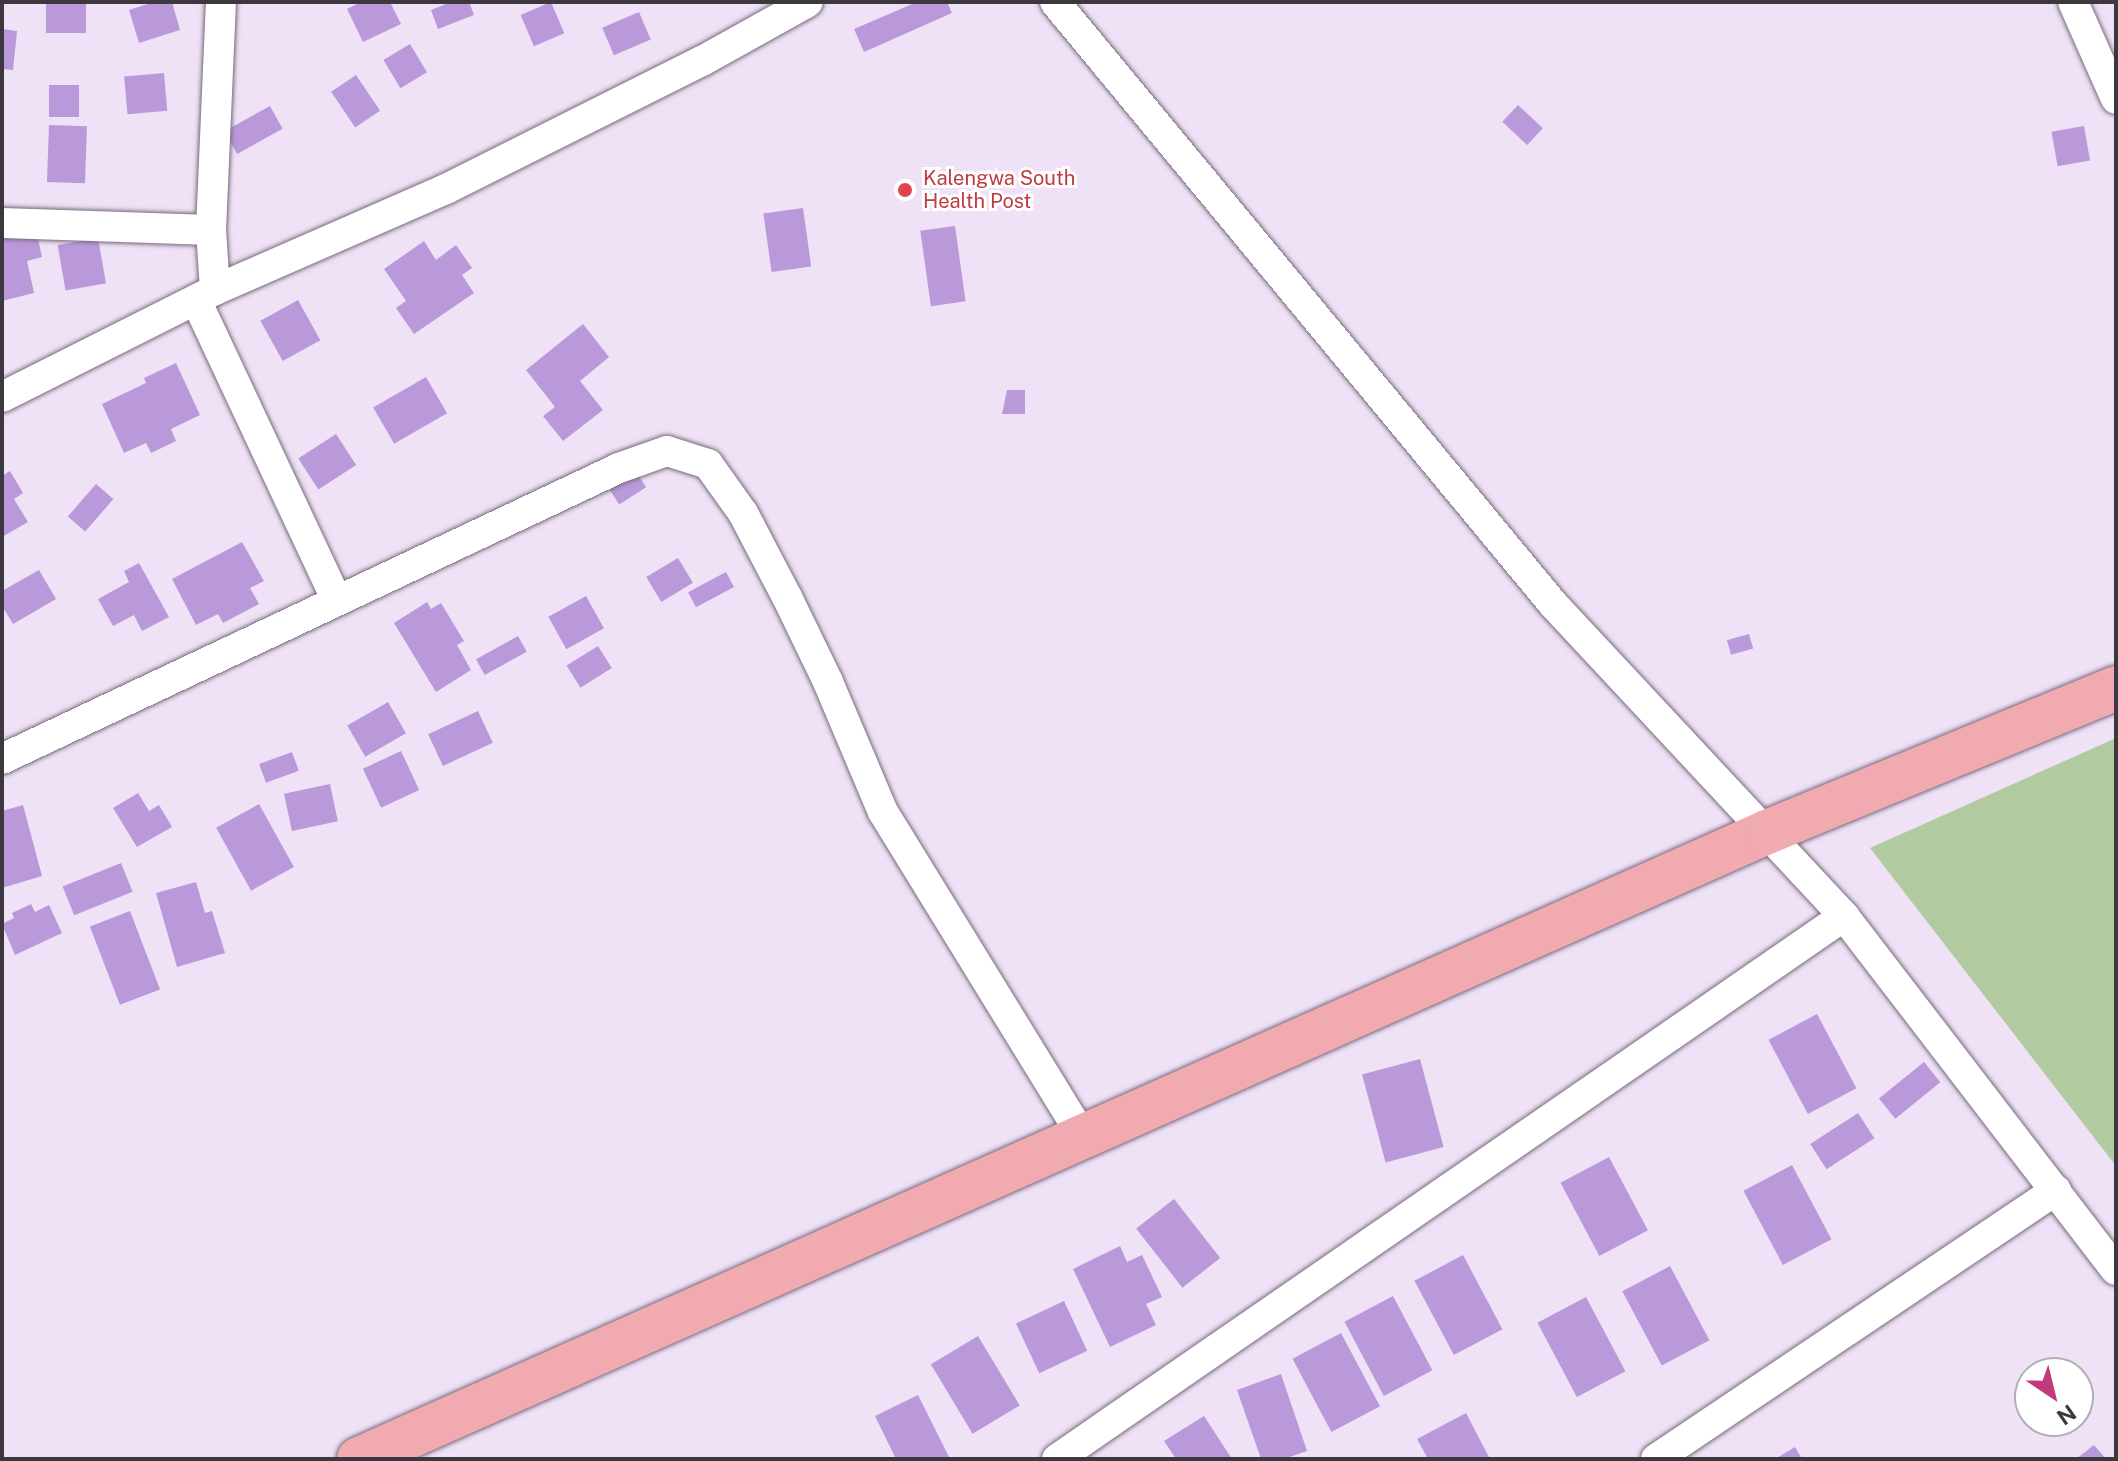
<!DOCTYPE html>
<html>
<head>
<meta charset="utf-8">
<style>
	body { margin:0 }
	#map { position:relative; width:2118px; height:1461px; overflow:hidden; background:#efe1f6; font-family:"Public Sans",sans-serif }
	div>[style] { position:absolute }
	.green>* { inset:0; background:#b2caa0 }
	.building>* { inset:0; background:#ba99db; transform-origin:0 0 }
	.roads { filter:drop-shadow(0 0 2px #776a7c) drop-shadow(0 0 2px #776a7c) }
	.street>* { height:30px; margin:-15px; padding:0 15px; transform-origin:15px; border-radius:15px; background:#fff }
	.primary>* { height:44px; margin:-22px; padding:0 22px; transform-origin:22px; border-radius:22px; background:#f1aaaf }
	.dots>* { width:22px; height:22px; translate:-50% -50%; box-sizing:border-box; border:4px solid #fff; border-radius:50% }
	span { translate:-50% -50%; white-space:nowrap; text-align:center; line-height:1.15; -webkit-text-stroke:6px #fff; paint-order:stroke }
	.health-label { font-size:20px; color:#be3a42 }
	.left { translate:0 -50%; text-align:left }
	.frame { position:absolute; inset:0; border:4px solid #3d3840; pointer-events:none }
	.north { position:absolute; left:2014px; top:1357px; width:80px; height:80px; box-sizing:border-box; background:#fff; border:2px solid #b1afb3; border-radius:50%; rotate:145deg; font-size:22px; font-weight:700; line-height:32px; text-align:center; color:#3d3840 }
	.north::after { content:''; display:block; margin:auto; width:28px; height:36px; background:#c13a7b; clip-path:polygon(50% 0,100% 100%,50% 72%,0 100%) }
</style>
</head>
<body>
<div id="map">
	<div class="green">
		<div style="clip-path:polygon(2116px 738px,2116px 1166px,1870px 848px)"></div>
	</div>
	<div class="building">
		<div style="left:46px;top:2px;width:40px;height:31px"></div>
		<div style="clip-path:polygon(154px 2px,172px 2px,180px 30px,139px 43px,129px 10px)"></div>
		<div style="clip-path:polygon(361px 2px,390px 2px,401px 24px,363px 42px,347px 9px)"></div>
		<div style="clip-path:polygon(451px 2px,469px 2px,474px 15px,438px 29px,431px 10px)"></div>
		<div style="left:551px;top:2px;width:34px;height:33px;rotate:67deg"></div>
		<div style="clip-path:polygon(917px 2px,947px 2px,952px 13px,864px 52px,854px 29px)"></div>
		<div style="left:639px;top:12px;width:30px;height:40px;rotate:67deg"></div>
		<div style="clip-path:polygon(2px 29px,17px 31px,13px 70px,2px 69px)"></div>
		<div style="left:410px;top:44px;width:33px;height:31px;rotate:59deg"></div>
		<div style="left:164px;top:73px;width:38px;height:40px;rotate:85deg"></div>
		<div style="left:356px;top:75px;width:43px;height:30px;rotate:56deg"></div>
		<div style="left:49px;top:85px;width:30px;height:32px"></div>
		<div style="left:1518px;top:105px;width:34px;height:23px;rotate:43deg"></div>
		<div style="left:270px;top:106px;width:26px;height:52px;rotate:61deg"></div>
		<div style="left:49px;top:125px;width:38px;height:57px;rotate:2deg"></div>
		<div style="left:2084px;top:126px;width:35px;height:33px;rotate:80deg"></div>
		<div style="left:803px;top:208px;width:59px;height:40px;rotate:82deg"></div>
		<div style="clip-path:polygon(35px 225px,42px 257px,27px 261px,34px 293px,2px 301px,2px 231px)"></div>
		<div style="left:955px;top:226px;width:76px;height:35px;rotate:82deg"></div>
		<div style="left:98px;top:238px;width:46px;height:41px;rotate:80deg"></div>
		<div style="clip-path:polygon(424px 241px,436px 260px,456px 245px,472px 268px,462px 275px,474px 293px,414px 334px,396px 308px,406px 301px,384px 269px)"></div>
		<div style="left:298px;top:300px;width:46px;height:43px;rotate:61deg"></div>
		<div style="clip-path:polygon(583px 324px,609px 357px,580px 381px,603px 410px,563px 441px,543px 416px,555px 407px,526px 370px)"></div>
		<div style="clip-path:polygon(176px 363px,200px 415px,171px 429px,176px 441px,151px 453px,146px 443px,124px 453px,102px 404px,146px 383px,144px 378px)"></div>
		<div style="left:426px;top:377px;width:42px;height:61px;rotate:60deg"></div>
		<div style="clip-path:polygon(1007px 390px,1025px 390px,1025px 414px,1002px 414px)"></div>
		<div style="left:336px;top:434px;width:37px;height:45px;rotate:57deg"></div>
		<div style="left:633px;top:467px;width:24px;height:32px;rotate:57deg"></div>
		<div style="clip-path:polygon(10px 471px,23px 493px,14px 499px,28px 522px,2px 537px,2px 476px)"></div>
		<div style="left:96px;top:484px;width:23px;height:43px;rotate:41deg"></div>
		<div style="clip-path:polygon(242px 542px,264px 581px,250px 588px,259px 604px,223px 623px,218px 614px,196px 625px,172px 579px)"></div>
		<div style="left:678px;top:558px;width:29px;height:37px;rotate:59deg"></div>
		<div style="clip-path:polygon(139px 563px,169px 617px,142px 631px,134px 615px,113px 626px,98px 599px,129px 582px,124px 571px)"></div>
		<div style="clip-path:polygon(39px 570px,56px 599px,13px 624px,2px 606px,2px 591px)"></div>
		<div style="left:726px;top:572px;width:17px;height:43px;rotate:62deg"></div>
		<div style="left:586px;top:596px;width:37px;height:43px;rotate:61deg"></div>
		<div style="clip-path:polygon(427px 602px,431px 609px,441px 603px,464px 641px,457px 645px,471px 670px,436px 692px,394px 623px)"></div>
		<div style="left:1749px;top:634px;width:15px;height:23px;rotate:74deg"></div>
		<div style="left:518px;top:636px;width:18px;height:48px;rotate:61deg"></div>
		<div style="left:598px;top:646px;width:26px;height:37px;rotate:58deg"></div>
		<div style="left:388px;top:702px;width:36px;height:47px;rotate:60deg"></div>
		<div style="left:478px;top:711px;width:35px;height:55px;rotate:65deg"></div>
		<div style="left:401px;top:751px;width:43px;height:42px;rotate:65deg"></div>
		<div style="left:292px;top:752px;width:20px;height:35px;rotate:70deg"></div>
		<div style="left:330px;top:784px;width:38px;height:47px;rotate:78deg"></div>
		<div style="clip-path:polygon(138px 793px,149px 811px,159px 805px,172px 827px,137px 847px,113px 808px)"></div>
		<div style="left:259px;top:804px;width:72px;height:49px;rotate:61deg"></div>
		<div style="clip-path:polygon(23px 805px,42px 876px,2px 888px,2px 811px)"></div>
		<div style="left:121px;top:863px;width:31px;height:63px;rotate:68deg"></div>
		<div style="clip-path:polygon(196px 882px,205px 913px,212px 911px,225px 953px,177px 967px,156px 893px)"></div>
		<div style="clip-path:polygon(31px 904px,35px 912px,49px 905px,62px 933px,15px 955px,2px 924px,14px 918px,12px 913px)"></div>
		<div style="left:130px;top:911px;width:84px;height:43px;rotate:69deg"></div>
		<div style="left:1817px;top:1014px;width:84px;height:55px;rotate:62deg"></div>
		<div style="left:1420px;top:1059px;width:91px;height:60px;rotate:75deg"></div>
		<div style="left:1924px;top:1062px;width:26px;height:58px;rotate:51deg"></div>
		<div style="left:1858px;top:1113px;width:30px;height:57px;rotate:57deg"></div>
		<div style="left:1609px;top:1157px;width:83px;height:55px;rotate:62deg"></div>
		<div style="left:1792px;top:1165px;width:84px;height:55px;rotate:62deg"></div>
		<div style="left:1174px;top:1199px;width:75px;height:48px;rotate:52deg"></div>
		<div style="clip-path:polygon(1120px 1246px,1127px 1262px,1142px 1255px,1162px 1297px,1146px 1304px,1156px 1325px,1110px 1347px,1073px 1269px)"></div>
		<div style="left:1463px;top:1255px;width:84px;height:55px;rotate:62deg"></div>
		<div style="left:1670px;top:1266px;width:84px;height:54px;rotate:62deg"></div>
		<div style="left:1393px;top:1296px;width:84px;height:55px;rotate:62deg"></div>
		<div style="left:1586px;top:1297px;width:84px;height:55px;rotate:62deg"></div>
		<div style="left:1064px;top:1301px;width:55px;height:53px;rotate:65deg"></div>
		<div style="left:1341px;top:1333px;width:83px;height:55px;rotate:62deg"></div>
		<div style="left:978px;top:1336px;width:81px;height:55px;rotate:59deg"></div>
		<div style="clip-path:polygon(1281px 1374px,1307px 1451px,1284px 1459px,1261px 1459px,1237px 1390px)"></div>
		<div style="clip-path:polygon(918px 1395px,950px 1459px,896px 1459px,875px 1416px)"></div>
		<div style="clip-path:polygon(1466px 1413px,1490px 1459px,1428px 1459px,1417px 1439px)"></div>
		<div style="clip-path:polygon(1204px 1416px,1232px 1459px,1176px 1459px,1164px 1441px)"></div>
		<div style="clip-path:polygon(2094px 1445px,2106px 1459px,2076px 1459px)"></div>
		<div style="clip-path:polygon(1795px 1447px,1802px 1459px,1775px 1459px)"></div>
	</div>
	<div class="roads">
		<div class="street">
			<div style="left:1055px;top:2px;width:781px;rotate:50.4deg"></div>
			<div style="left:1553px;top:604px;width:427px;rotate:47deg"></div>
			<div style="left:1844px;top:916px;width:446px;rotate:52.5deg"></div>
			<div style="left:2073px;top:2px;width:106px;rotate:66.1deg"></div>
			<div style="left:2px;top:223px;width:209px;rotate:1.9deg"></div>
			<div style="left:215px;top:290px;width:60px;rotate:-93.8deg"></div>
			<div style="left:211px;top:230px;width:228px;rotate:-87.5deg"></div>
			<div style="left:196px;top:300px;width:332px;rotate:64.9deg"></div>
			<div style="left:2px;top:397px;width:238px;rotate:-26.7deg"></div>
			<div style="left:215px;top:290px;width:252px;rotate:-23.6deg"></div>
			<div style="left:446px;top:189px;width:286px;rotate:-26.6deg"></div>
			<div style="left:702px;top:61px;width:121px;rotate:-29.1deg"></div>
			<div style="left:2px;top:759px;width:682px;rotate:-25.25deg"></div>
			<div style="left:619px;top:468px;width:51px;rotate:-19.5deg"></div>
			<div style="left:667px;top:451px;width:43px;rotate:17.6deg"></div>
			<div style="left:708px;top:464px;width:60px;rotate:54.5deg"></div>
			<div style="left:743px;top:513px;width:95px;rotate:62.4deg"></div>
			<div style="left:787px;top:597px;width:94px;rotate:64.2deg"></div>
			<div style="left:828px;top:682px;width:141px;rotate:67.1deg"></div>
			<div style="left:883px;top:812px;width:380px;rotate:58.4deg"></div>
			<div style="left:1057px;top:1459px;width:956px;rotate:-34.6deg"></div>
			<div style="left:1656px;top:1459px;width:482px;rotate:-33.9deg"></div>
		</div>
		<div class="primary">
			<div style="left:359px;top:1459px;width:1541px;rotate:-24deg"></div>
			<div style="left:1767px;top:832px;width:378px;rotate:-22.4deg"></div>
		</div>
	</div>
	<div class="dots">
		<div style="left:905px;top:190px;background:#e0444e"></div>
	</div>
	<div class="health-label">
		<span class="left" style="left:923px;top:190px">Kalengwa South<br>Health Post</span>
	</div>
	<div class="frame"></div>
	<div class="north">N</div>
</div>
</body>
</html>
